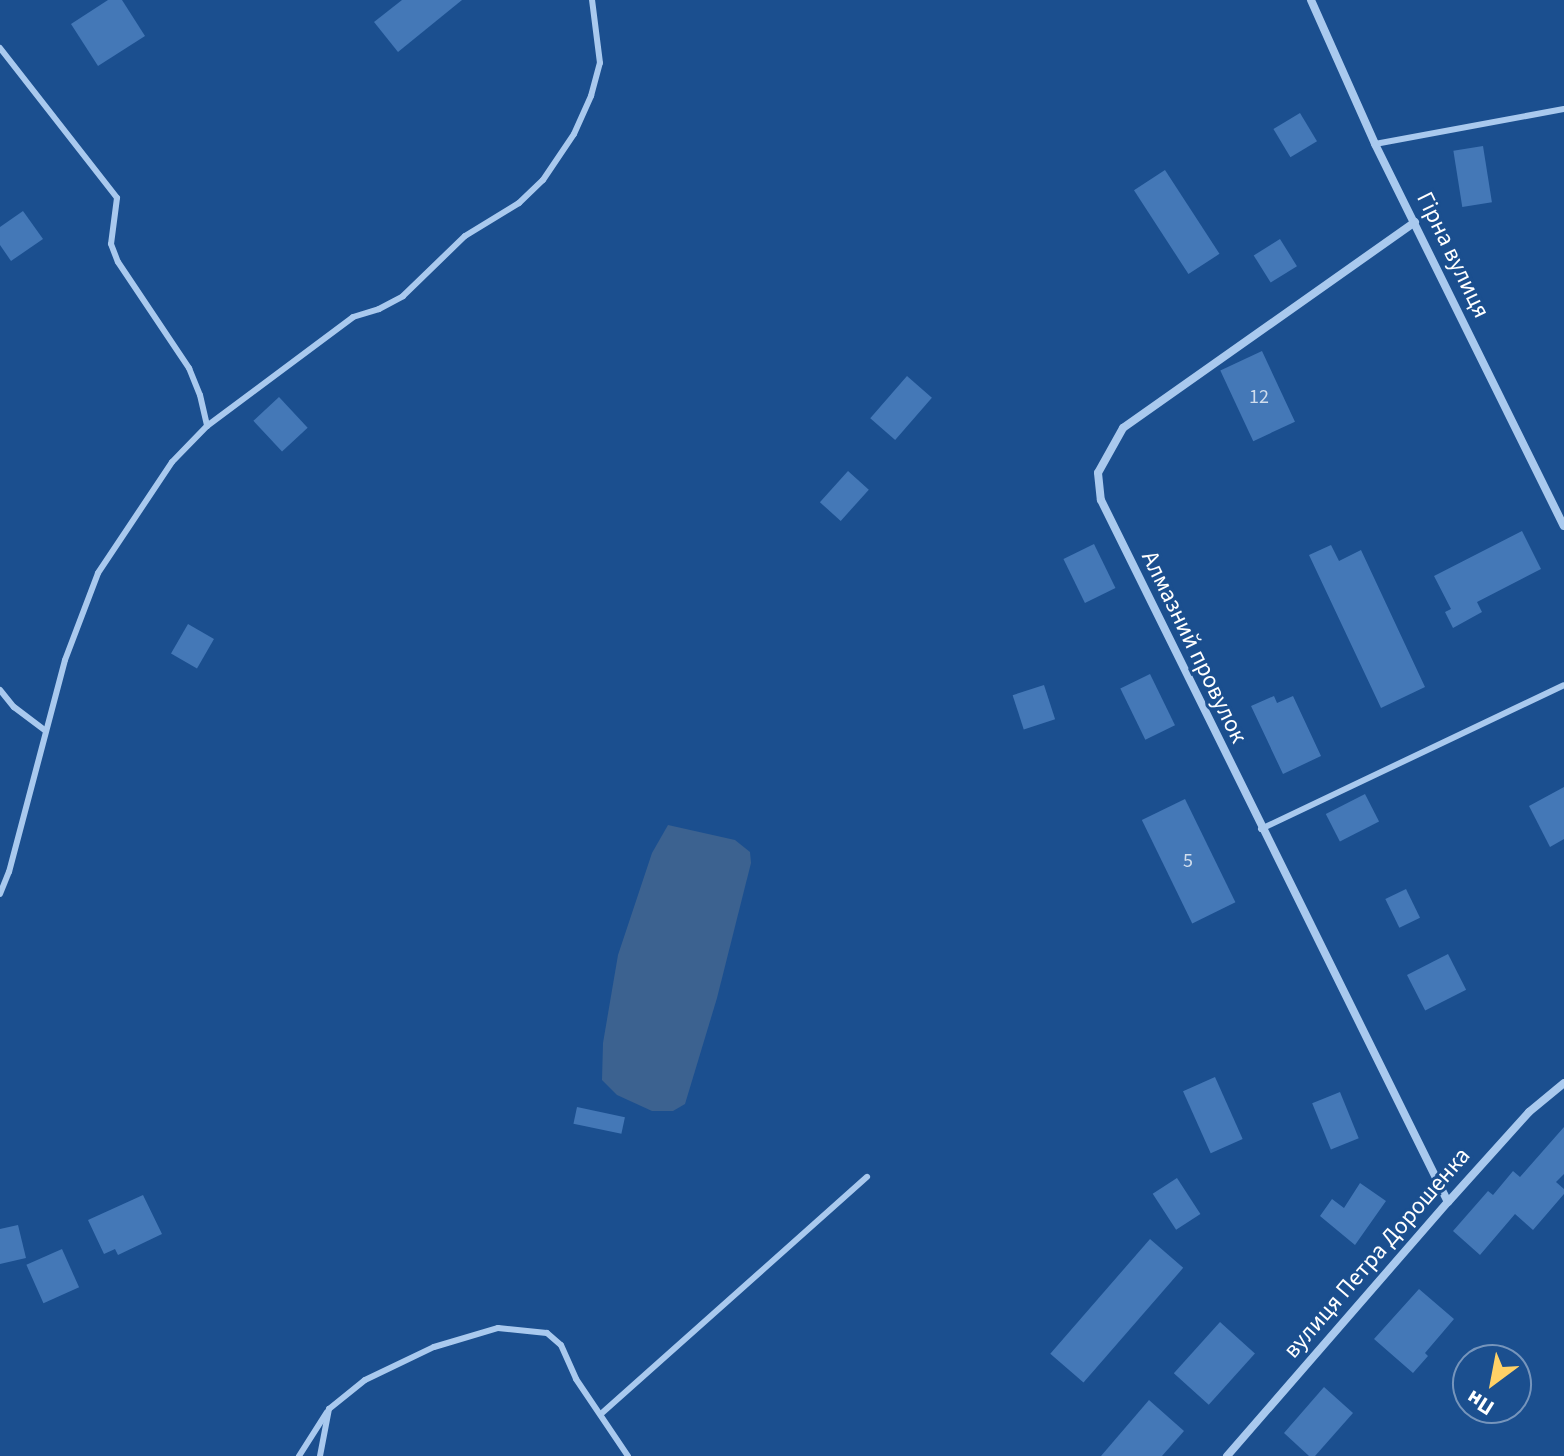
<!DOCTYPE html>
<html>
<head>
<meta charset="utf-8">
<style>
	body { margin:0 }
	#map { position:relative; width:1564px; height:1456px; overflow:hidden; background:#1b4f8f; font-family:"Source Sans 3",sans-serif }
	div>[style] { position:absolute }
	.water>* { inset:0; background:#3c6290 }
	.building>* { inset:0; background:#4478b7; transform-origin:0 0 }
	.lane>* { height:6px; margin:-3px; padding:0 3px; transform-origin:3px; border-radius:3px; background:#a9c9ee }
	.street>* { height:8px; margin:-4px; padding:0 4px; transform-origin:4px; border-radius:4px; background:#a9c9ee }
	span { translate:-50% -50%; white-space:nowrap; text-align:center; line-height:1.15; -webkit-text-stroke:6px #1b4f8f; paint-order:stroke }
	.number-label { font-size:20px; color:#d0dded }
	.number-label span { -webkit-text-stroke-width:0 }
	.street-label { font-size:24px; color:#fff }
	.north { position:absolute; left:1452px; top:1344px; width:80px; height:80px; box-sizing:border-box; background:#1b4f8f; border:2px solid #7695bc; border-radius:50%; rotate:212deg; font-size:22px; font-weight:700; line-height:32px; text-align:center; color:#fff }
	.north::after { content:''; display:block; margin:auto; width:28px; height:36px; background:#ffd166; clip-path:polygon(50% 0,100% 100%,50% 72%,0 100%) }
</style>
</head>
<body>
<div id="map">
	<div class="water">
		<div style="clip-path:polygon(668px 825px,735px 840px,750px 852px,751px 863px,717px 998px,685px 1104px,673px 1111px,652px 1111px,617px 1095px,602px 1080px,603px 1043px,618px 955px,652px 853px)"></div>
	</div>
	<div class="building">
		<div style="clip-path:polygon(108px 0,122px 0,145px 36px,98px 66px,71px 24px)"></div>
		<div style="clip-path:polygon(402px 0,462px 0,398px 52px,374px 22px)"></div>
		<div style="left:1300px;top:113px;width:33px;height:31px;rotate:59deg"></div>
		<div style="left:1483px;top:146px;width:57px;height:30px;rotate:81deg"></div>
		<div style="left:1165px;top:170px;width:100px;height:37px;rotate:57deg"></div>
		<div style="clip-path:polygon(23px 211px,43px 239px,11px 261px,0 245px,0 227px)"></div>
		<div style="left:1280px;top:239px;width:32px;height:31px;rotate:58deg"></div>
		<div style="left:1262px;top:351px;width:78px;height:46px;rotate:65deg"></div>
		<div style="left:907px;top:376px;width:33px;height:56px;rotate:41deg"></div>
		<div style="left:279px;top:397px;width:42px;height:35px;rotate:47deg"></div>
		<div style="left:848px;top:471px;width:28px;height:42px;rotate:42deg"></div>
		<div style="clip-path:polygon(1522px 531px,1541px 569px,1477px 602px,1482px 612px,1453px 628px,1445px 612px,1451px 609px,1434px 576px)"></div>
		<div style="left:1094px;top:544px;width:49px;height:34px;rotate:64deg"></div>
		<div style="clip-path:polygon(1331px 545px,1339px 561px,1361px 550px,1425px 687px,1381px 708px,1309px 555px)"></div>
		<div style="left:188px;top:624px;width:30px;height:34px;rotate:30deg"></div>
		<div style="left:1150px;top:674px;width:57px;height:33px;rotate:64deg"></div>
		<div style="left:1044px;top:685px;width:36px;height:33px;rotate:72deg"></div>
		<div style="clip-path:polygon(1274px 696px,1277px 703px,1293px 696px,1321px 756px,1283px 774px,1251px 706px)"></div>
		<div style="clip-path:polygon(1564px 787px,1564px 839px,1550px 847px,1529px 806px)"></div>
		<div style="left:1365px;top:794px;width:31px;height:44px;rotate:63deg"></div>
		<div style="left:1185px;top:799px;width:115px;height:48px;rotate:64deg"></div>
		<div style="left:1406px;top:889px;width:32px;height:23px;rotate:64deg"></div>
		<div style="left:1448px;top:954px;width:40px;height:46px;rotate:63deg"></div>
		<div style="left:1215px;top:1077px;width:68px;height:35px;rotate:66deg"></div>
		<div style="left:1340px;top:1092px;width:50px;height:30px;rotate:68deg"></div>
		<div style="left:577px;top:1107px;width:49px;height:17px;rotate:12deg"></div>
		<div style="clip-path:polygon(1564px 1127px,1564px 1174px,1556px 1182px,1564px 1189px,1564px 1194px,1533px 1230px,1515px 1214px,1480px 1255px,1453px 1231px,1488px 1191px,1493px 1195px,1513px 1171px,1520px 1177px)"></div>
		<div style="left:1177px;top:1178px;width:43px;height:29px;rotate:57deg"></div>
		<div style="clip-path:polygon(1360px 1183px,1386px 1201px,1355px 1245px,1320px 1216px,1332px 1199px,1344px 1208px)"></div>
		<div style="clip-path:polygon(143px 1195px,162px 1234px,118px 1255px,115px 1249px,104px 1254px,88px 1220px)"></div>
		<div style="clip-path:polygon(18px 1225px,26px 1258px,0 1264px,0 1229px)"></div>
		<div style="left:1150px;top:1239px;width:44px;height:152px;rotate:41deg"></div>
		<div style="left:62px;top:1249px;width:42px;height:39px;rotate:66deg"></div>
		<div style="clip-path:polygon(1419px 1289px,1454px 1319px,1425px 1353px,1428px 1356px,1413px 1373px,1374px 1339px)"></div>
		<div style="left:1220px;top:1322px;width:47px;height:69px;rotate:42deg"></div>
		<div style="clip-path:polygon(1324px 1387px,1353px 1413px,1315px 1456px,1309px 1456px,1284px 1433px)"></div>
		<div style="clip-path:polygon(1149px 1400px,1184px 1431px,1162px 1456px,1101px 1456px)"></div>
	</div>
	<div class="lane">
		<div style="left:0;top:48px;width:190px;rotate:52deg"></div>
		<div style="left:117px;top:198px;width:46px;rotate:97.4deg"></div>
		<div style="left:111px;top:244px;width:19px;rotate:69deg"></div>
		<div style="left:118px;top:262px;width:128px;rotate:56.2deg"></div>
		<div style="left:189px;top:368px;width:29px;rotate:68deg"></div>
		<div style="left:200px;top:395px;width:32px;rotate:77deg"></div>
		<div style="left:1375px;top:144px;width:192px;rotate:-10.5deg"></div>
		<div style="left:0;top:690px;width:22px;rotate:51deg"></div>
		<div style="left:14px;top:707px;width:38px;rotate:37deg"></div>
		<div style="left:1261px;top:829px;width:335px;rotate:-25.4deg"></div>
		<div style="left:0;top:894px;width:24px;rotate:-68deg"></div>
		<div style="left:9px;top:872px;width:219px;rotate:-75.2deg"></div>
		<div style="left:65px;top:660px;width:93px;rotate:-69.2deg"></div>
		<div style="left:98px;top:573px;width:133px;rotate:-56.3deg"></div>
		<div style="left:172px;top:462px;width:50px;rotate:-45.8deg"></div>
		<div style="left:207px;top:426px;width:182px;rotate:-36.7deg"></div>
		<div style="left:353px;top:317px;width:27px;rotate:-17deg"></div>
		<div style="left:379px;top:309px;width:27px;rotate:-28deg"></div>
		<div style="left:403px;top:296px;width:86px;rotate:-44.1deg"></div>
		<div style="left:465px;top:236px;width:63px;rotate:-31.4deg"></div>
		<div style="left:519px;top:203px;width:33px;rotate:-44deg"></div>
		<div style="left:543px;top:180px;width:55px;rotate:-56deg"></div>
		<div style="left:574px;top:134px;width:42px;rotate:-65.9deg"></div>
		<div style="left:591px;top:96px;width:34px;rotate:-75deg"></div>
		<div style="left:600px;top:63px;width:64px;rotate:-97.2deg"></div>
		<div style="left:602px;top:1413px;width:355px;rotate:-41.7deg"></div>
		<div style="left:299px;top:1456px;width:52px;rotate:-57.5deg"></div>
		<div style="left:320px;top:1456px;width:48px;rotate:-79.2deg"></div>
		<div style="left:329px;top:1409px;width:46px;rotate:-38.9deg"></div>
		<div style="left:365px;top:1380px;width:76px;rotate:-25.6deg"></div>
		<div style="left:434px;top:1347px;width:67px;rotate:-16.5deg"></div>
		<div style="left:498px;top:1328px;width:49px;rotate:5.8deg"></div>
		<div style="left:547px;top:1333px;width:18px;rotate:41deg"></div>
		<div style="left:561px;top:1345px;width:37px;rotate:66deg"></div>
		<div style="left:576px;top:1379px;width:93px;rotate:56deg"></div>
	</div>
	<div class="street">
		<div style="left:1311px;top:0;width:158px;rotate:66deg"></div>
		<div style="left:1375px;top:144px;width:426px;rotate:63.7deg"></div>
		<div style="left:1415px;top:222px;width:357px;rotate:144.8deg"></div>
		<div style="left:1123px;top:428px;width:51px;rotate:119.1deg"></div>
		<div style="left:1098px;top:473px;width:27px;rotate:84deg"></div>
		<div style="left:1101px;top:500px;width:783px;rotate:63.7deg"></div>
		<div style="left:1227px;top:1456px;width:337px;rotate:-49deg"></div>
		<div style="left:1448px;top:1202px;width:121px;rotate:-48deg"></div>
		<div style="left:1529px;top:1112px;width:45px;rotate:-39.6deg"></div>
	</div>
	<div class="number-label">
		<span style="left:1259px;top:397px">12</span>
		<span style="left:1188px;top:861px">5</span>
	</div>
	<div class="street-label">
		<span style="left:1453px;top:255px;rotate:64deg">Гірна вулиця</span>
		<span style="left:1194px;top:647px;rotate:64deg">Алмазний провулок</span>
		<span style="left:1377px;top:1253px;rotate:-49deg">вулиця Петра Дорошенка</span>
	</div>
	<div class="north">Пн</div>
</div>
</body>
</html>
